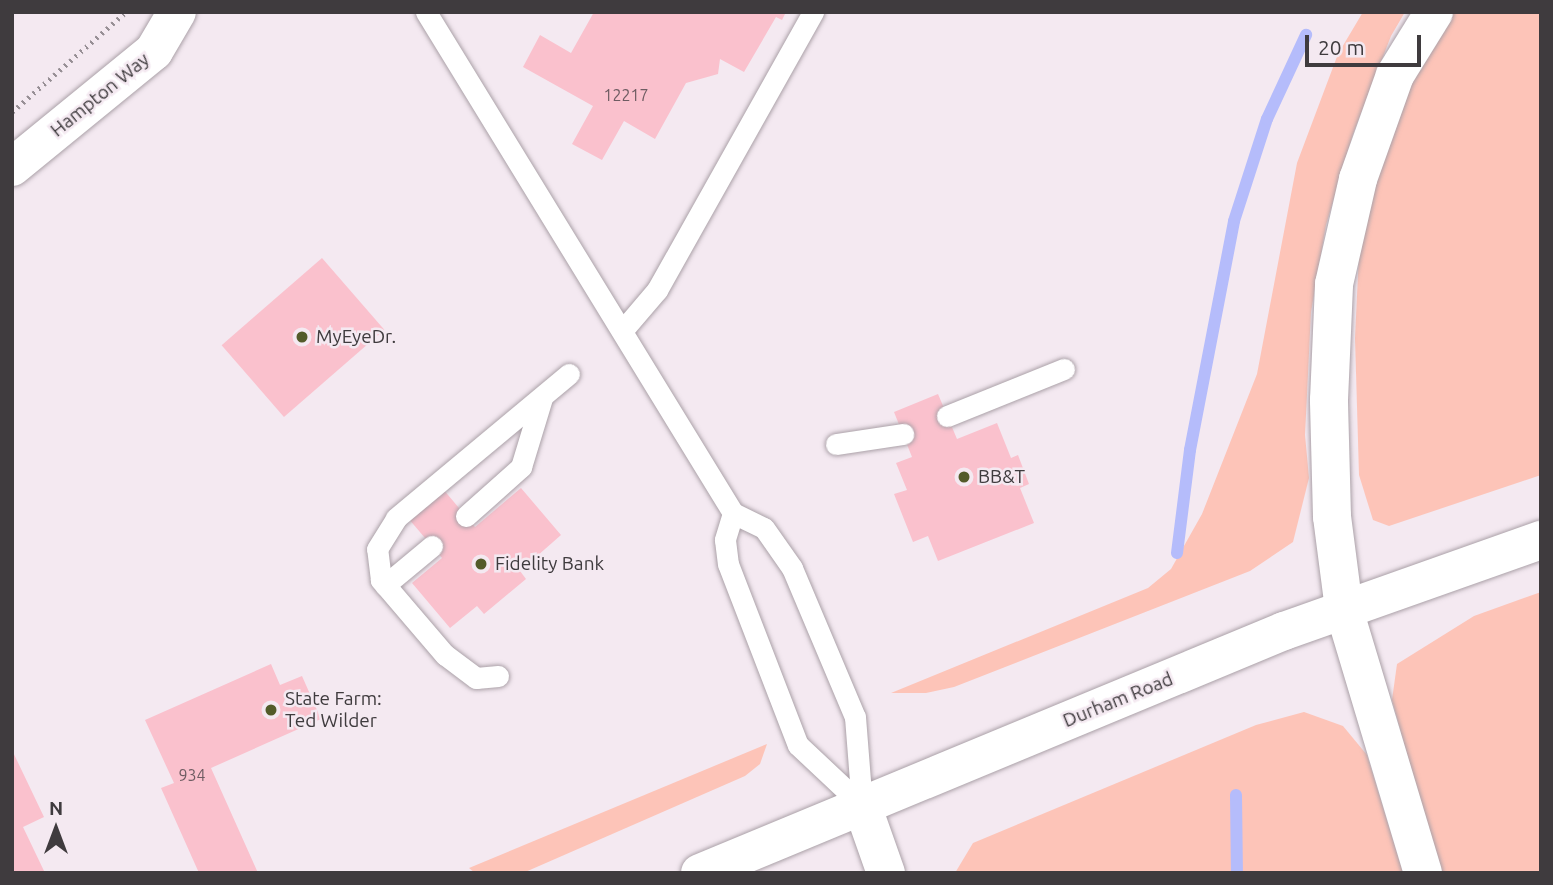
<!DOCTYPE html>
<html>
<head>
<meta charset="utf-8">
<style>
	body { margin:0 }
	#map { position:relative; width:1553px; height:885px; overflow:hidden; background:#f4e9f1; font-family:Ubuntu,sans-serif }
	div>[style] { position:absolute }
	.green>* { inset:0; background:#fdc4b8 }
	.stream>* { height:12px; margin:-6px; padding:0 6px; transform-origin:6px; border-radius:6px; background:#b5bcfb }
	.building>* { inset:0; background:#fac1cd; transform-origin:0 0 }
	.path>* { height:4.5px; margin-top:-2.25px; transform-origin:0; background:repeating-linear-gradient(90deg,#978f95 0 2px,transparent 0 7px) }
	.roads { filter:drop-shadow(0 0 2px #aba1a8) drop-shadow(0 0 2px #aba1a8) }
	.lane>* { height:21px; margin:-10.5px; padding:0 10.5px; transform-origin:10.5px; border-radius:10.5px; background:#fff }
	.street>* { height:38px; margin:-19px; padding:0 19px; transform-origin:19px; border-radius:19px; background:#fff }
	.primary>* { height:38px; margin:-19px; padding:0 19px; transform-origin:19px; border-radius:19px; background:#fff }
	.highway>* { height:38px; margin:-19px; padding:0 19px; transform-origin:19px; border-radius:19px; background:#fff }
	.dots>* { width:19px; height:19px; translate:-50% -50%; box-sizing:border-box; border:4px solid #f4e9f1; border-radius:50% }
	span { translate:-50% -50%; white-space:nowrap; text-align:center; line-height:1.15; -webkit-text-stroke:5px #f4e9f1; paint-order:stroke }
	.number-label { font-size:16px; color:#6e5c62 }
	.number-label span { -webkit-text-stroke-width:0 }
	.street-label { font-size:19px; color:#3f3b3e }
	.poi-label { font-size:19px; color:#3f3b3e }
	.left { translate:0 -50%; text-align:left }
	.frame { position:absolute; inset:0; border:14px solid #3f3b3e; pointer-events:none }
	.north { position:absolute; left:21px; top:794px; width:70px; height:70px; -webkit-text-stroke:5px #f4e9f1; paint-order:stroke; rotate:0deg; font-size:19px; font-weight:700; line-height:28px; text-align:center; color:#3f3b3e }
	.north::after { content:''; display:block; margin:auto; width:24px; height:32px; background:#3f3b3e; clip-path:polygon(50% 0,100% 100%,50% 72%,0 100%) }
	.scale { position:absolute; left:1305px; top:35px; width:116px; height:32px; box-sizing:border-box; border:4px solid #3f3b3e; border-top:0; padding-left:9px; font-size:21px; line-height:24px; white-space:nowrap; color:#3f3b3e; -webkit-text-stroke:5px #f4e9f1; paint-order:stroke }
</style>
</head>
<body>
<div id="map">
	<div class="green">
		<div style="clip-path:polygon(1363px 12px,1405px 12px,1391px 36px,1353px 134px,1326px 225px,1311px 312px,1305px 435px,1309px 478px,1293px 542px,1250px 571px,954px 687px,926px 693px,891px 693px,1148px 588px,1171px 569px,1202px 514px,1257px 374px,1297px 163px,1338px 54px)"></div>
		<div style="clip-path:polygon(1448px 12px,1541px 12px,1541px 475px,1389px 526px,1373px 520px,1359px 475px,1355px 338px,1359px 254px,1378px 165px,1420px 58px)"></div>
		<div style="clip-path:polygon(1541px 592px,1541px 873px,1440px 873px,1392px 700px,1397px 664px,1474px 616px)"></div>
		<div style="clip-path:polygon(1304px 712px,1343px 726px,1367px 755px,1403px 873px,955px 873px,973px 843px,1256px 725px)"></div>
		<div style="clip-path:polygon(767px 744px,760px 764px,745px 776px,523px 873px,475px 873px,469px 868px)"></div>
	</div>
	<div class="stream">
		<div style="left:1177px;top:553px;width:104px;rotate:-82.8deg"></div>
		<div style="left:1190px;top:450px;width:233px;rotate:-79.1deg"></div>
		<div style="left:1234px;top:221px;width:107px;rotate:-72.1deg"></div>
		<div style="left:1267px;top:119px;width:93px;rotate:-65.1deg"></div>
		<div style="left:1236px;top:795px;width:78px;rotate:89.3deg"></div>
	</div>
	<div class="building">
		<div style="clip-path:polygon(594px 12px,786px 12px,782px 20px,776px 17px,744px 72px,720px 59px,718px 74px,686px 83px,655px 139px,624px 121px,602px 160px,572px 144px,593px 106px,523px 67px,540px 35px,571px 53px)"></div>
		<div style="left:322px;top:258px;width:95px;height:133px;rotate:49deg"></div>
		<div style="clip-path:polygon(938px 394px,957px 439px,997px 423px,1011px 458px,1018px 455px,1029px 484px,1020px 488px,1034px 523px,938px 561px,928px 536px,913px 542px,894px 494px,907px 490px,896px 463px,912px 457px,894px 412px)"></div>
		<div style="clip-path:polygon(521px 488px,561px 535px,520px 571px,526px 579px,484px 614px,477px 606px,450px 628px,412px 583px,442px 558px,408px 518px,443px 489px,475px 527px)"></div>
		<div style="clip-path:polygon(271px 664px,280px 685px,302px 676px,321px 719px,211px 768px,258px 873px,199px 873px,161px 788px,174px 783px,145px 720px)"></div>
		<div style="clip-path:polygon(12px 750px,44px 817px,23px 827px,45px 873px,12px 873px)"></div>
	</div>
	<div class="path">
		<div style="left:12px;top:112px;width:152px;rotate:-41.3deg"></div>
	</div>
	<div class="roads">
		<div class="lane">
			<div style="left:426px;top:12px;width:588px;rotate:58.5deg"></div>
			<div style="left:733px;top:513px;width:34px;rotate:26deg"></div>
			<div style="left:764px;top:528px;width:49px;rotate:55deg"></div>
			<div style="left:792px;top:568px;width:162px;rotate:67.1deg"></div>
			<div style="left:855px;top:717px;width:88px;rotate:85.5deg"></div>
			<div style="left:622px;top:331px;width:54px;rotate:-49.5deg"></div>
			<div style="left:657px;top:290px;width:319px;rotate:-60.7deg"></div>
			<div style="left:947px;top:416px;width:126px;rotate:-21.9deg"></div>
			<div style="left:836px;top:444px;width:68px;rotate:-8.5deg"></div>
			<div style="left:733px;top:513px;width:28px;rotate:107deg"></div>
			<div style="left:725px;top:540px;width:24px;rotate:83deg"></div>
			<div style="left:728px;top:564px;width:194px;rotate:68.9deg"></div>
			<div style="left:798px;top:745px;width:88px;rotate:43.2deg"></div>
			<div style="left:466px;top:516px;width:74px;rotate:-41.7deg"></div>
			<div style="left:521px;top:467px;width:72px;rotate:-73.1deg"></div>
			<div style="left:385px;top:585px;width:61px;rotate:-39.7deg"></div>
			<div style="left:498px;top:676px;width:22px;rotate:175deg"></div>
			<div style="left:476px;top:678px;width:39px;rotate:-143deg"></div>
			<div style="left:445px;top:655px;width:99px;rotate:-130.5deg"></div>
			<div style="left:381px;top:580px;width:31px;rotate:-97deg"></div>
			<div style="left:377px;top:549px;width:36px;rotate:-58deg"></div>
			<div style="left:396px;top:518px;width:225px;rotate:-39.8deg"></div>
		</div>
		<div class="street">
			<div style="left:12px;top:167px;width:183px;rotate:-39.2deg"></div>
			<div style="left:154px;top:51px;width:45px;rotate:-59.5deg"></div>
			<div style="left:862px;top:805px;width:72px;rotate:70.6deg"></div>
		</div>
		<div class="primary">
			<div style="left:700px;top:873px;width:632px;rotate:-22.51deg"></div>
			<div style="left:1284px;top:631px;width:273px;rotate:-19.5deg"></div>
		</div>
		<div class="highway">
			<div style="left:1423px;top:873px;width:276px;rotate:-106.7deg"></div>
			<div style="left:1344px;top:609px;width:93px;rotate:-97.4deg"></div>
			<div style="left:1332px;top:517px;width:117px;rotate:-91.5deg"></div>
			<div style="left:1329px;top:400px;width:116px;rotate:-87.5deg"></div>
			<div style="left:1334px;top:284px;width:108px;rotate:-77.1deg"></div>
			<div style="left:1358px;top:179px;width:110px;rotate:-70.4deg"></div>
			<div style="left:1395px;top:75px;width:74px;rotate:-58.2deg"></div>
		</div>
	</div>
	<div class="dots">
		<div style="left:302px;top:337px;background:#535b2a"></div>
		<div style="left:964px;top:477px;background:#535b2a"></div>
		<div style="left:481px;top:564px;background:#535b2a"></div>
		<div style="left:271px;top:710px;background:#535b2a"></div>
	</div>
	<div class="number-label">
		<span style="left:626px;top:95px">12217</span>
		<span style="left:192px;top:775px">934</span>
	</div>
	<div class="street-label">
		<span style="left:100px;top:95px;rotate:-39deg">Hampton Way</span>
		<span style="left:1118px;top:700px;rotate:-22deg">Durham Road</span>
	</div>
	<div class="poi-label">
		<span class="left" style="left:316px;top:337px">MyEyeDr.</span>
		<span class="left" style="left:978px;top:477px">BB&amp;T</span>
		<span class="left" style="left:495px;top:564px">Fidelity Bank</span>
		<span class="left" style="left:285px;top:710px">State Farm:<br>Ted Wilder</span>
	</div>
	<div class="frame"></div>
	<div class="north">N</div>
	<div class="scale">20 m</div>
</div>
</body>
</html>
